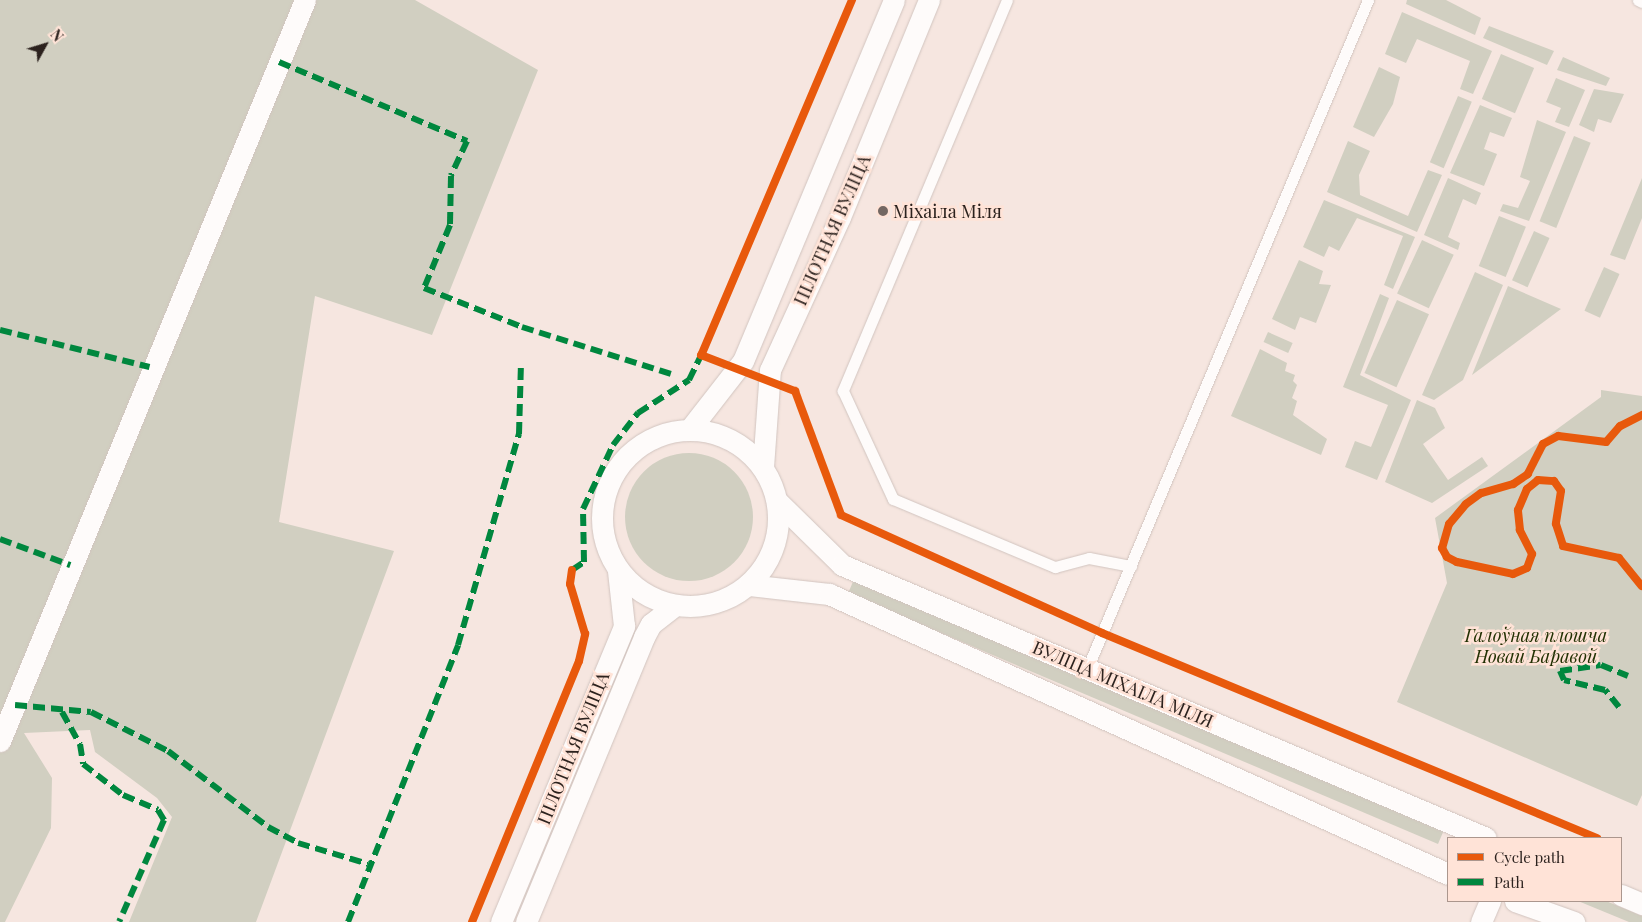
<!DOCTYPE html>
<html>
<head>
<meta charset="utf-8">
<style>
	body { margin:0 }
	#map { position:relative; width:1642px; height:922px; overflow:hidden; background:#f6e6e0; font-family:"Playfair Display",serif }
	div>[style] { position:absolute }
	.green>* { inset:0; background:#d1cfc1; transform-origin:0 0 }
	.round { border-radius:50% }
	.roads { filter:drop-shadow(0 0 1px #d1c4bf) drop-shadow(0 0 1px #d1c4bf) }
	.lane>* { height:11px; margin:-5.5px; padding:0 5.5px; transform-origin:5.5px; border-radius:5.5px; background:#fefbfa }
	.street>* { height:21px; margin:-10.5px; padding:0 10.5px; transform-origin:10.5px; border-radius:10.5px; background:#fefbfa }
	.street>.ring { margin:-10.5px; padding:0; box-sizing:content-box; background:none; border:21px solid #fefbfa; border-radius:50% }
	.quiet>* { height:6px; margin-top:-3px; transform-origin:0; background:repeating-linear-gradient(90deg,#00873e 0 12px,transparent 0 18px) }
	.cycleway>* { height:8px; margin:-4px; padding:0 4px; transform-origin:4px; border-radius:4px; background:#e8590c }
	.dots>* { width:14px; height:14px; translate:-50% -50%; box-sizing:border-box; border:2px solid #ffe3d7; border-radius:50% }
	span { translate:-50% -50%; white-space:nowrap; text-align:center; line-height:1.15; -webkit-text-stroke:5px #ffe3d7; paint-order:stroke }
	.poi-label { font-size:18px; color:#2c221e }
	.left { translate:0 -50%; text-align:left }
	.street-label { font-size:18px; color:#2c221e }
	.park-label { font-size:18px; color:#223103; font-style:italic }
	.legend { position:absolute; left:1447px; top:837px; width:175px; height:65px; box-sizing:border-box; background:#ffe3d7; border:1px solid #ab968d; margin:0; padding:6px 9px; list-style:none; font-size:15px; color:#2c221e }
	.legend li { display:flex; align-items:center; gap:10px; height:25px }
	.legend b { width:25px; border:1px solid #ab968d }
	.north { position:absolute; left:20px; top:20px; width:50px; height:50px; -webkit-text-stroke:4px #ffe3d7; paint-order:stroke; rotate:51deg; font-size:14px; font-weight:700; line-height:20px; text-align:center; color:#2c221e }
	.north::after { content:''; display:block; margin:auto; width:18px; height:22px; background:#2c221e; clip-path:polygon(50% 0,100% 100%,50% 72%,0 100%) }
</style>
</head>
<body>
<div id="map">
	<div class="green">
		<div style="clip-path:polygon(0 0,415px 0,538px 70px,432px 335px,315px 296px,279px 522px,394px 551px,256px 922px,129px 922px,172px 817px,157px 798px,95px 752px,90px 730px,24px 733px,52px 778px,51px 828px,5px 922px,0 922px)"></div>
		<div style="clip-path:polygon(1407px 0,1446px 0,1481px 18px,1475px 35px,1406px 4px)"></div>
		<div style="clip-path:polygon(1402px 12px,1492px 51px,1473px 94px,1460px 89px,1470px 61px,1417px 39px,1406px 63px,1385px 54px)"></div>
		<div style="clip-path:polygon(1489px 26px,1554px 51px,1547px 65px,1483px 38px)"></div>
		<div style="left:1501px;top:54px;width:36px;height:49px;rotate:23deg"></div>
		<div style="clip-path:polygon(1563px 57px,1610px 78px,1606px 86px,1557px 70px)"></div>
		<div style="clip-path:polygon(1379px 67px,1400px 77px,1393px 104px,1374px 137px,1353px 127px)"></div>
		<div style="clip-path:polygon(1556px 78px,1585px 90px,1569px 127px,1555px 122px,1561px 108px,1546px 102px)"></div>
		<div style="clip-path:polygon(1594px 89px,1624px 94px,1611px 123px,1598px 119px,1594px 132px,1579px 125px)"></div>
		<div style="left:1458px;top:96px;width:15px;height:72px;rotate:23deg"></div>
		<div style="clip-path:polygon(1480px 105px,1512px 118px,1504px 137px,1490px 132px,1484px 149px,1497px 154px,1484px 186px,1450px 173px)"></div>
		<div style="clip-path:polygon(1537px 120px,1566px 132px,1529px 221px,1500px 211px,1503px 204px,1518px 208px,1530px 181px,1520px 177px)"></div>
		<div style="left:1574px;top:136px;width:18px;height:92px;rotate:22deg"></div>
		<div style="clip-path:polygon(1348px 141px,1370px 151px,1359px 175px,1360px 195px,1408px 216px,1428px 170px,1442px 175px,1417px 232px,1327px 192px)"></div>
		<div style="clip-path:polygon(1448px 178px,1481px 193px,1476px 205px,1463px 199px,1448px 237px,1460px 243px,1458px 250px,1424px 235px)"></div>
		<div style="clip-path:polygon(1642px 178px,1642px 218px,1625px 260px,1610px 255px)"></div>
		<div style="clip-path:polygon(1324px 200px,1415px 237px,1393px 289px,1384px 285px,1403px 236px,1357px 218px,1339px 251px,1329px 246px,1324px 257px,1303px 247px)"></div>
		<div style="left:1499px;top:216px;width:29px;height:54px;rotate:22deg"></div>
		<div style="left:1534px;top:231px;width:17px;height:54px;rotate:24deg"></div>
		<div style="left:1422px;top:240px;width:35px;height:59px;rotate:25deg"></div>
		<div style="clip-path:polygon(1299px 260px,1323px 271px,1319px 284px,1331px 285px,1316px 323px,1300px 317px,1295px 330px,1272px 319px)"></div>
		<div style="left:1604px;top:267px;width:17px;height:48px;rotate:24deg"></div>
		<div style="clip-path:polygon(1475px 272px,1503px 285px,1463px 380px,1434px 400px,1422px 395px)"></div>
		<div style="clip-path:polygon(1508px 286px,1561px 309px,1472px 375px)"></div>
		<div style="clip-path:polygon(1380px 294px,1389px 298px,1360px 375px,1411px 400px,1377px 480px,1345px 467px,1355px 441px,1371px 447px,1388px 405px,1343px 387px)"></div>
		<div style="left:1397px;top:300px;width:35px;height:80px;rotate:24deg"></div>
		<div style="left:1268px;top:332px;width:27px;height:11px;rotate:24deg"></div>
		<div style="clip-path:polygon(1260px 349px,1287px 363px,1285px 371px,1295px 375px,1293px 381px,1297px 385px,1292px 398px,1297px 401px,1293px 415px,1327px 439px,1321px 455px,1231px 416px)"></div>
		<div style="clip-path:polygon(1601px 390px,1642px 396px,1642px 795px,1637px 806px,1397px 702px,1447px 583px,1435px 518px,1601px 397px)"></div>
		<div style="clip-path:polygon(1417px 400px,1435px 408px,1445px 428px,1423px 444px,1448px 480px,1482px 457px,1488px 466px,1432px 503px,1385px 482px)"></div>
		<div class="round" style="left:625px;top:453px;width:128px;height:128px"></div>
		<div style="left:855px;top:577px;width:641px;height:18px;rotate:23deg"></div>
		<div style="clip-path:polygon(1578px 901px,1606px 901px,1642px 916px,1642px 922px,1629px 922px)"></div>
	</div>
	<div class="roads">
		<div class="lane">
			<div style="left:1007px;top:0;width:424px;rotate:112.8deg"></div>
			<div style="left:843px;top:391px;width:119px;rotate:65.2deg"></div>
			<div style="left:893px;top:499px;width:176px;rotate:22.8deg"></div>
			<div style="left:1055px;top:567px;width:35px;rotate:-15deg"></div>
			<div style="left:1089px;top:558px;width:43px;rotate:10.8deg"></div>
			<div style="left:1638px;top:0;width:4px;rotate:27deg"></div>
			<div style="left:1087px;top:669px;width:726px;rotate:-67.22deg"></div>
		</div>
		<div class="street">
			<div style="left:690px;top:429px;width:86px;rotate:-52.1deg"></div>
			<div style="left:743px;top:361px;width:391px;rotate:-67.3deg"></div>
			<div class="ring" style="left:602px;top:430px;width:155px;height:155px"></div>
			<div style="left:763px;top:467px;width:97px;rotate:-85.9deg"></div>
			<div style="left:770px;top:370px;width:168px;rotate:-65.4deg"></div>
			<div style="left:840px;top:217px;width:235px;rotate:-67.7deg"></div>
			<div style="left:778px;top:502px;width:90px;rotate:44.5deg"></div>
			<div style="left:842px;top:565px;width:699px;rotate:22.97deg"></div>
			<div style="left:749px;top:585px;width:81px;rotate:6.4deg"></div>
			<div style="left:829px;top:594px;width:679px;rotate:24.34deg"></div>
			<div style="left:0;top:741px;width:801px;rotate:-67.63deg"></div>
			<div style="left:1621px;top:895px;width:23px;rotate:23deg"></div>
			<div style="left:1515px;top:901px;width:63px;rotate:19.6deg"></div>
			<div style="left:501px;top:922px;width:321px;rotate:-67.4deg"></div>
			<div style="left:624px;top:626px;width:55px;rotate:-96.2deg"></div>
			<div style="left:526px;top:922px;width:308px;rotate:-67.5deg"></div>
			<div style="left:644px;top:637px;width:15px;rotate:-62deg"></div>
			<div style="left:651px;top:624px;width:31px;rotate:-38deg"></div>
			<div style="left:1481px;top:922px;width:23px;rotate:-67deg"></div>
		</div>
	</div>
	<div class="quiet">
		<div style="left:279px;top:62px;width:204px;rotate:22.8deg"></div>
		<div style="left:467px;top:141px;width:38px;rotate:115deg"></div>
		<div style="left:451px;top:176px;width:49px;rotate:91.2deg"></div>
		<div style="left:450px;top:225px;width:68px;rotate:112.4deg"></div>
		<div style="left:424px;top:288px;width:105px;rotate:21.7deg"></div>
		<div style="left:522px;top:327px;width:156px;rotate:17.5deg"></div>
		<div style="left:0;top:330px;width:154px;rotate:13.9deg"></div>
		<div style="left:0;top:539px;width:75px;rotate:20.4deg"></div>
		<div style="left:572px;top:570px;width:14px;rotate:-34deg"></div>
		<div style="left:584px;top:562px;width:53px;rotate:-91.1deg"></div>
		<div style="left:583px;top:509px;width:71px;rotate:-64.9deg"></div>
		<div style="left:613px;top:445px;width:41px;rotate:-52deg"></div>
		<div style="left:638px;top:413px;width:61px;rotate:-32.9deg"></div>
		<div style="left:689px;top:380px;width:28px;rotate:-64deg"></div>
		<div style="left:15px;top:705px;width:76px;rotate:5.3deg"></div>
		<div style="left:91px;top:712px;width:86px;rotate:26.9deg"></div>
		<div style="left:168px;top:751px;width:126px;rotate:37.2deg"></div>
		<div style="left:268px;top:827px;width:34px;rotate:28deg"></div>
		<div style="left:298px;top:843px;width:73px;rotate:16.7deg"></div>
		<div style="left:1619px;top:707px;width:22px;rotate:-129deg"></div>
		<div style="left:1605px;top:690px;width:42px;rotate:-166.3deg"></div>
		<div style="left:1564px;top:680px;width:10px;rotate:-114deg"></div>
		<div style="left:1560px;top:671px;width:41px;rotate:-8.3deg"></div>
		<div style="left:1601px;top:665px;width:29px;rotate:22deg"></div>
		<div style="left:62px;top:712px;width:37px;rotate:61deg"></div>
		<div style="left:80px;top:744px;width:20px;rotate:81deg"></div>
		<div style="left:83px;top:764px;width:51px;rotate:37.8deg"></div>
		<div style="left:123px;top:795px;width:38px;rotate:23deg"></div>
		<div style="left:158px;top:810px;width:12px;rotate:59deg"></div>
		<div style="left:164px;top:820px;width:111px;rotate:113.8deg"></div>
		<div style="left:348px;top:922px;width:298px;rotate:-68.3deg"></div>
		<div style="left:458px;top:645px;width:220px;rotate:-73.9deg"></div>
		<div style="left:519px;top:434px;width:71px;rotate:-88.4deg"></div>
	</div>
	<div class="cycleway">
		<div style="left:852px;top:0;width:386px;rotate:113deg"></div>
		<div style="left:701px;top:355px;width:101px;rotate:21deg"></div>
		<div style="left:795px;top:391px;width:132px;rotate:69.6deg"></div>
		<div style="left:841px;top:515px;width:286px;rotate:24.3deg"></div>
		<div style="left:1102px;top:633px;width:536px;rotate:22.5deg"></div>
		<div style="left:1642px;top:415px;width:25px;rotate:153deg"></div>
		<div style="left:1620px;top:426px;width:21px;rotate:131deg"></div>
		<div style="left:1606px;top:442px;width:48px;rotate:-172.9deg"></div>
		<div style="left:1558px;top:436px;width:17px;rotate:152deg"></div>
		<div style="left:1543px;top:444px;width:34px;rotate:117deg"></div>
		<div style="left:1528px;top:474px;width:18px;rotate:146deg"></div>
		<div style="left:1513px;top:484px;width:33px;rotate:164deg"></div>
		<div style="left:1481px;top:493px;width:19px;rotate:144deg"></div>
		<div style="left:1466px;top:504px;width:26px;rotate:130deg"></div>
		<div style="left:1449px;top:524px;width:25px;rotate:106deg"></div>
		<div style="left:1442px;top:548px;width:10px;rotate:61deg"></div>
		<div style="left:1447px;top:557px;width:11px;rotate:27deg"></div>
		<div style="left:1457px;top:562px;width:57px;rotate:12.1deg"></div>
		<div style="left:1513px;top:574px;width:15px;rotate:-23deg"></div>
		<div style="left:1527px;top:568px;width:15px;rotate:-70deg"></div>
		<div style="left:1532px;top:554px;width:27px;rotate:-117deg"></div>
		<div style="left:1520px;top:530px;width:20px;rotate:-96deg"></div>
		<div style="left:1518px;top:510px;width:23px;rotate:-67deg"></div>
		<div style="left:1527px;top:489px;width:14px;rotate:-39deg"></div>
		<div style="left:1538px;top:480px;width:16px;rotate:4deg"></div>
		<div style="left:1554px;top:481px;width:12px;rotate:55deg"></div>
		<div style="left:1561px;top:491px;width:33px;rotate:99deg"></div>
		<div style="left:1556px;top:524px;width:23px;rotate:72deg"></div>
		<div style="left:1563px;top:546px;width:57px;rotate:12.1deg"></div>
		<div style="left:1619px;top:558px;width:36px;rotate:51deg"></div>
		<div style="left:472px;top:922px;width:282px;rotate:-67.7deg"></div>
		<div style="left:579px;top:661px;width:28px;rotate:-77deg"></div>
		<div style="left:585px;top:634px;width:52px;rotate:-106.7deg"></div>
		<div style="left:570px;top:584px;width:14px;rotate:-82deg"></div>
	</div>
	<div class="dots">
		<div style="left:883px;top:211px;background:#736762"></div>
	</div>
	<div class="poi-label">
		<span class="left" style="left:893px;top:211px">Міхаіла Міля</span>
	</div>
	<div class="street-label">
		<span style="left:832px;top:230px;rotate:-66deg">ПІЛОТНАЯ ВУЛІЦА</span>
		<span style="left:1123px;top:684px;rotate:23deg">ВУЛІЦА МІХАІЛА МІЛЯ</span>
		<span style="left:573px;top:748px;rotate:-68deg">ПІЛОТНАЯ ВУЛІЦА</span>
	</div>
	<div class="park-label">
		<span style="left:1536px;top:646px">Галоўная плошча<br>Новай Баравой</span>
	</div>
	<ul class="legend">
	<li><b style="height:6px;background:#e8590c"></b>Cycle path</li>
	<li><b style="height:6px;background:#00873e"></b>Path</li>
	</ul>
	<div class="north">N</div>
</div>
</body>
</html>
